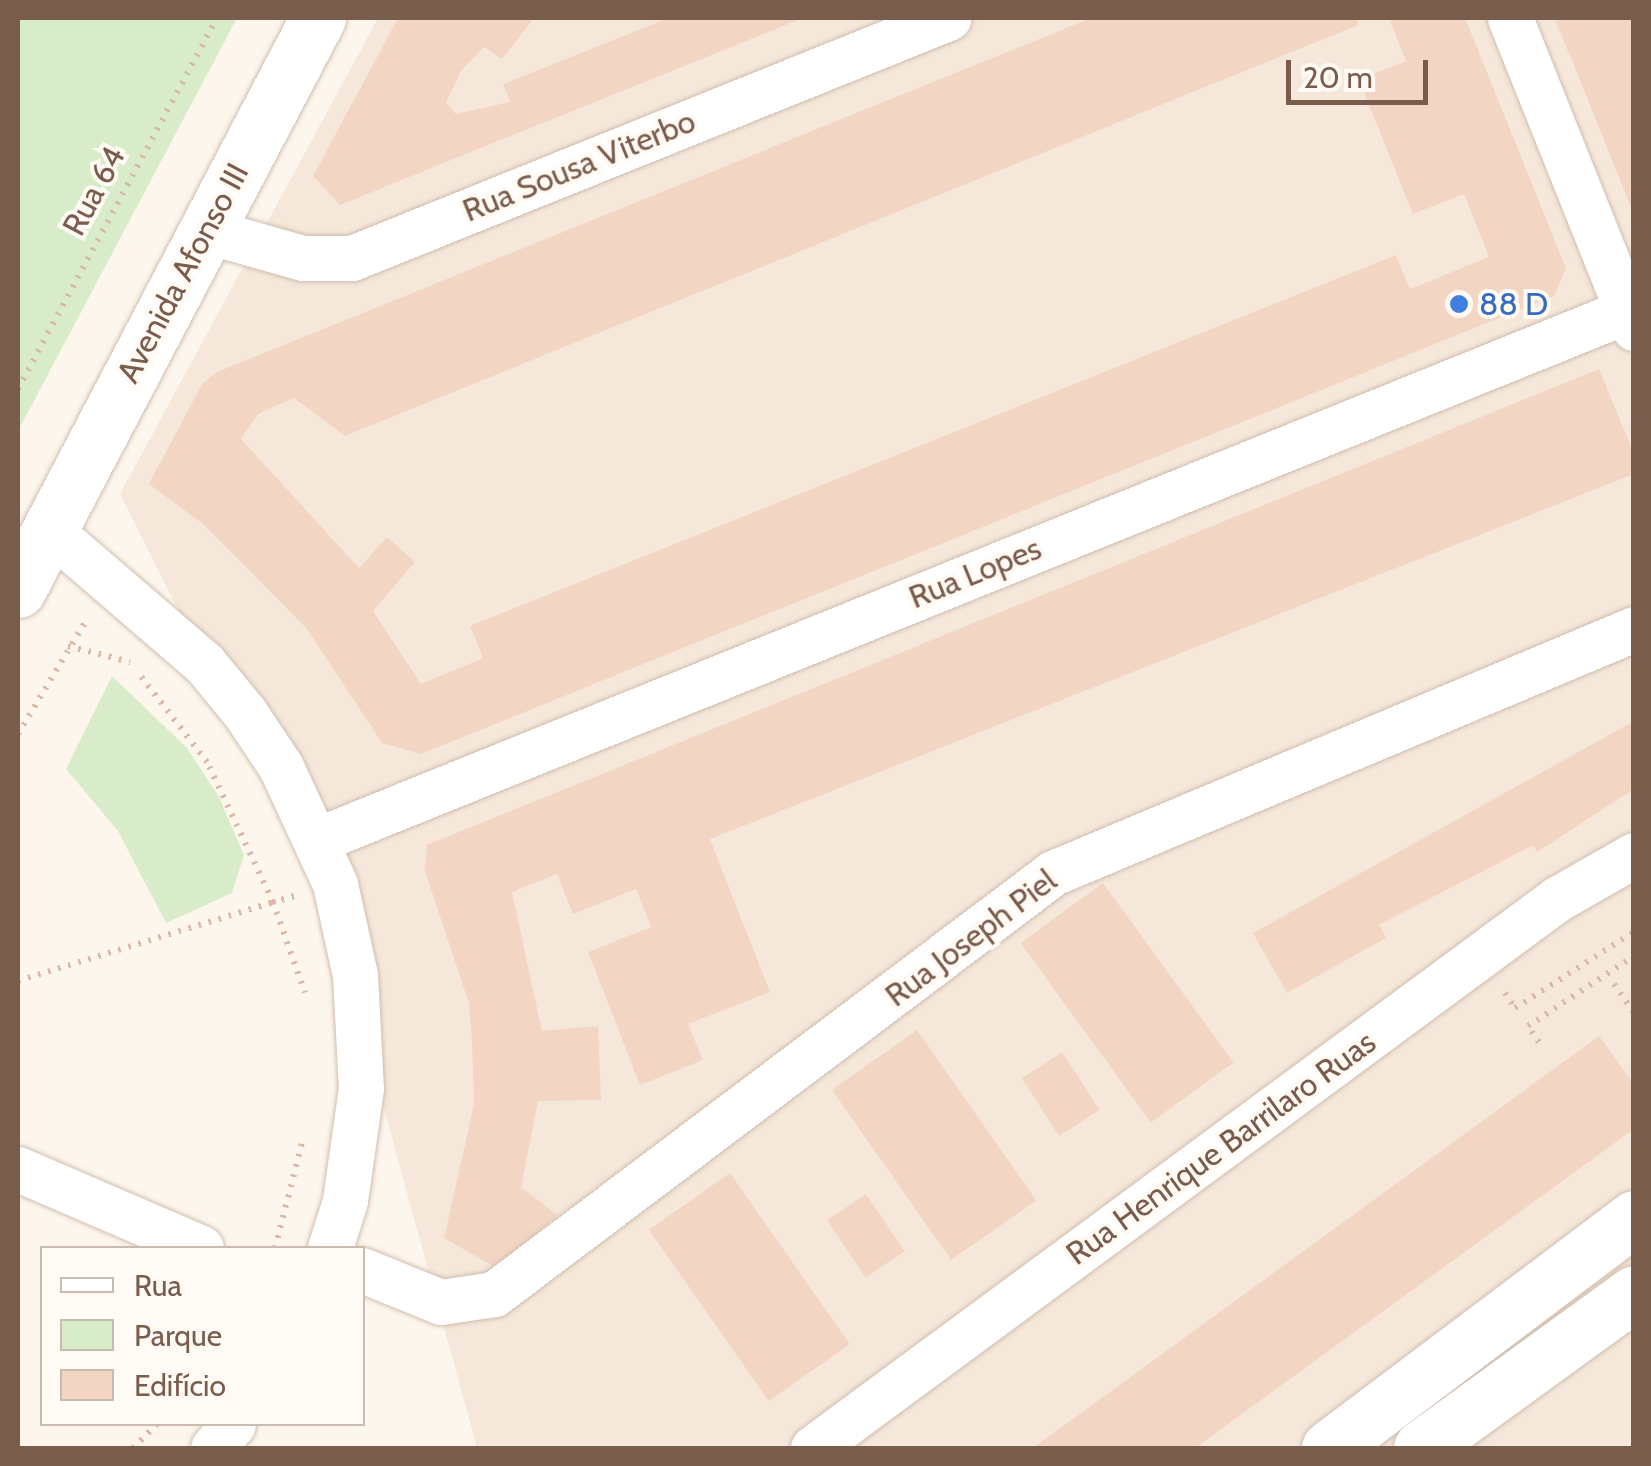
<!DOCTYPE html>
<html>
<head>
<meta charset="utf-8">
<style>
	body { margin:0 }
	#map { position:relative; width:1651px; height:1466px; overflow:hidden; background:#fdf6ec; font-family:Cabin,sans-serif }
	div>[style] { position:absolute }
	.residential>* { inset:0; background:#f5e8da }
	.green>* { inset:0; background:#d8ecc9 }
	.building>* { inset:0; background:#f3d5c3; transform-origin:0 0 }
	.path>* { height:6px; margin-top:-3px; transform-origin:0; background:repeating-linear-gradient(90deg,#d9b8a5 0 2.5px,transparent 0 10.5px) }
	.roads { filter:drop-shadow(0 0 2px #d1beb0) drop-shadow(0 0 2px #d1beb0) }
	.street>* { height:45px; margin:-22.5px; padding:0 22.5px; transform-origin:22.5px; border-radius:22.5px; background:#fff }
	.secondary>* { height:55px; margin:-27.5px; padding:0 27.5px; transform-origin:27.5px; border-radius:27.5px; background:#fff }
	.dots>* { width:28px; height:28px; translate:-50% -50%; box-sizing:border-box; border:5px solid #fffaf3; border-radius:50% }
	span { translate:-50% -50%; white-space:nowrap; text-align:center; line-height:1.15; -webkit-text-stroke:8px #fffaf3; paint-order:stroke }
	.street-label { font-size:32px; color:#7a5c4d }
	.shop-label { font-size:32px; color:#366cbe }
	.left { translate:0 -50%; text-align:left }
	.frame { position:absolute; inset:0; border:20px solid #7a5c4d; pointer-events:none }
	.legend { position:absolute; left:40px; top:1246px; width:325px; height:180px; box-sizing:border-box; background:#fffaf3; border:2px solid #cabbb1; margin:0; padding:12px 18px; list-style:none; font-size:30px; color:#7a5c4d }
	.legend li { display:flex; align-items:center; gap:20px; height:50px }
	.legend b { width:50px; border:2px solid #cabbb1 }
	.scale { position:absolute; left:1286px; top:60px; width:142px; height:45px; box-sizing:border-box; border:5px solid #7a5c4d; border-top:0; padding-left:12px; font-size:30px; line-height:35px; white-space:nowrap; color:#7a5c4d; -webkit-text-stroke:8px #fffaf3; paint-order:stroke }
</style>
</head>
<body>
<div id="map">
	<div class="residential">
		<div style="clip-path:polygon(378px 18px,1633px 18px,1633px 1448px,477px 1448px,330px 912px,120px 494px)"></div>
	</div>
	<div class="green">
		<div style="clip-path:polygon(18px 18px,237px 18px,18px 431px)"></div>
		<div style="clip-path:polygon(112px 676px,187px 748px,219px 797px,244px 855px,232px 893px,166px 923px,118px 831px,66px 769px)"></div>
	</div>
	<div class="building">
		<div style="clip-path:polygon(398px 18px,534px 18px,502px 59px,484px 47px,461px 71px,446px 103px,456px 114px,510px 102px,503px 84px,668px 18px,803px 18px,340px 205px,313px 176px)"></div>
		<div style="clip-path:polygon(1091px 18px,1356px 18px,1358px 25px,345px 436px,294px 398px,258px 414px,241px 439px,359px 568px,387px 537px,415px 562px,373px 611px,421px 684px,483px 658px,470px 626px,1396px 255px,1410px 289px,1489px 257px,1464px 194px,1413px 214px,1359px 80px,1406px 61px,1389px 18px,1465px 18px,1566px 268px,1554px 296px,421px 754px,382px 743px,307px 629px,203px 524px,149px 484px,202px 384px,217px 372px)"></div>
		<div style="clip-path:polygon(1554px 18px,1634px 18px,1634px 215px,1573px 63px)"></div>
		<div style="clip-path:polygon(1599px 369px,1634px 454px,1634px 474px,710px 839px,770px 992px,688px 1024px,703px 1060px,640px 1085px,588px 952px,651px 927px,636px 889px,573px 914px,557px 874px,512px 892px,542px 1031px,598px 1026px,601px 1100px,538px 1101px,521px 1187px,557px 1215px,498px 1269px,444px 1238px,474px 1105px,472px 1041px,469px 1003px,425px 871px,427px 845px)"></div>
		<div style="clip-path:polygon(1634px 721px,1634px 789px,1537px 852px,1533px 845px,1379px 925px,1386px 938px,1287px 993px,1253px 933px)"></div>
		<div style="left:1103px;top:883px;width:222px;height:102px;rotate:54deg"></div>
		<div style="left:917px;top:1030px;width:208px;height:104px;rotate:55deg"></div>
		<div style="clip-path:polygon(1599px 1036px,1634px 1084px,1634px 1129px,1195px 1448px,1033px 1448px)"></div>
		<div style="left:1062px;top:1052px;width:69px;height:48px;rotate:57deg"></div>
		<div style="left:730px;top:1173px;width:209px;height:99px;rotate:55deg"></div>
		<div style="left:866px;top:1194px;width:69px;height:47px;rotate:56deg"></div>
	</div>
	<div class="path">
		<div style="left:18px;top:389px;width:421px;rotate:-61.8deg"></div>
		<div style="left:68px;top:646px;width:64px;rotate:14.5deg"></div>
		<div style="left:18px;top:734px;width:132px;rotate:-59deg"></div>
		<div style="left:294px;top:896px;width:22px;rotate:164deg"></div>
		<div style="left:273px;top:902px;width:96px;rotate:70.6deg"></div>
		<div style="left:18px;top:981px;width:267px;rotate:-17.2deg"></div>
		<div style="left:273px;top:902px;width:155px;rotate:-115.2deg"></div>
		<div style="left:207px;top:762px;width:115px;rotate:-127.6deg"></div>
		<div style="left:1614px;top:984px;width:35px;rotate:55deg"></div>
		<div style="left:1505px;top:993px;width:18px;rotate:56deg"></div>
		<div style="left:1515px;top:1008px;width:141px;rotate:-32.6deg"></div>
		<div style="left:1539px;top:1042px;width:19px;rotate:-125deg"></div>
		<div style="left:1528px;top:1026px;width:127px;rotate:-33.4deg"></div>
		<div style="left:275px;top:1248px;width:108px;rotate:-75.6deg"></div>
		<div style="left:133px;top:1448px;width:34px;rotate:-45deg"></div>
	</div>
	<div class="roads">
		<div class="street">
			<div style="left:1510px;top:18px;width:334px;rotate:68.2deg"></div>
			<div style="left:204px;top:230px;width:103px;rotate:15.8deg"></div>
			<div style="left:303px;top:258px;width:49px"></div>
			<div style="left:352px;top:258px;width:643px;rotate:-21.93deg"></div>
			<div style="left:48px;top:529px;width:206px;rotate:40.7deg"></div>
			<div style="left:204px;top:663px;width:65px;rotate:50.6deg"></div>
			<div style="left:245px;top:713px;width:65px;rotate:56.3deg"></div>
			<div style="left:281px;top:767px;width:129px;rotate:65.2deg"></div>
			<div style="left:335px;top:884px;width:93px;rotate:77.6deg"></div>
			<div style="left:355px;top:975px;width:113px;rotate:87deg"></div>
			<div style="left:361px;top:1088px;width:114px;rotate:98.1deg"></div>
			<div style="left:345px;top:1201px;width:49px;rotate:107.7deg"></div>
			<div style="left:317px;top:840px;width:1420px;rotate:-22deg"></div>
			<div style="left:18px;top:1169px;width:199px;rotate:23.3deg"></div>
			<div style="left:362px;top:1270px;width:85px;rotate:22.1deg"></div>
			<div style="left:441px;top:1302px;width:54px;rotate:-8.6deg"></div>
			<div style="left:494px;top:1294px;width:700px;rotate:-36.98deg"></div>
			<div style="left:1053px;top:873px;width:630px;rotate:-22.78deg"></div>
			<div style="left:213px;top:1448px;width:31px;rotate:-50deg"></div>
			<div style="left:813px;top:1448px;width:925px;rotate:-36.42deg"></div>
			<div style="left:1557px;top:899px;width:89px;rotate:-29.7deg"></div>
		</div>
		<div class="secondary">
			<div style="left:18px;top:590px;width:646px;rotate:-62.32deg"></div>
			<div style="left:1329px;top:1448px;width:382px;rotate:-37deg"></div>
			<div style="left:1421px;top:1448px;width:263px;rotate:-36deg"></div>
		</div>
	</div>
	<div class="dots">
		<div style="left:1459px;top:304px;background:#3f7fe0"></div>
	</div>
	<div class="street-label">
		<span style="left:579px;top:166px;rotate:-22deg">Rua Sousa Viterbo</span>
		<span style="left:94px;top:191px;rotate:-62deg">Rua 64</span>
		<span style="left:183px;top:273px;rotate:-62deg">Avenida Afonso III</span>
		<span style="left:975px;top:573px;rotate:-22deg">Rua Lopes</span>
		<span style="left:971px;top:938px;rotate:-37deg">Rua Joseph Piel</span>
		<span style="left:1221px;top:1148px;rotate:-36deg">Rua Henrique Barrilaro Ruas</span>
	</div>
	<div class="shop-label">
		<span class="left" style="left:1479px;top:304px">88 D</span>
	</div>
	<div class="frame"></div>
	<ul class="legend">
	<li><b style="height:12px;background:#fff"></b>Rua</li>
	<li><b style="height:28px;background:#d8ecc9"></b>Parque</li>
	<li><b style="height:28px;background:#f3d5c3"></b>Edifício</li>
	</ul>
	<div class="scale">20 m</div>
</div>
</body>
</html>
